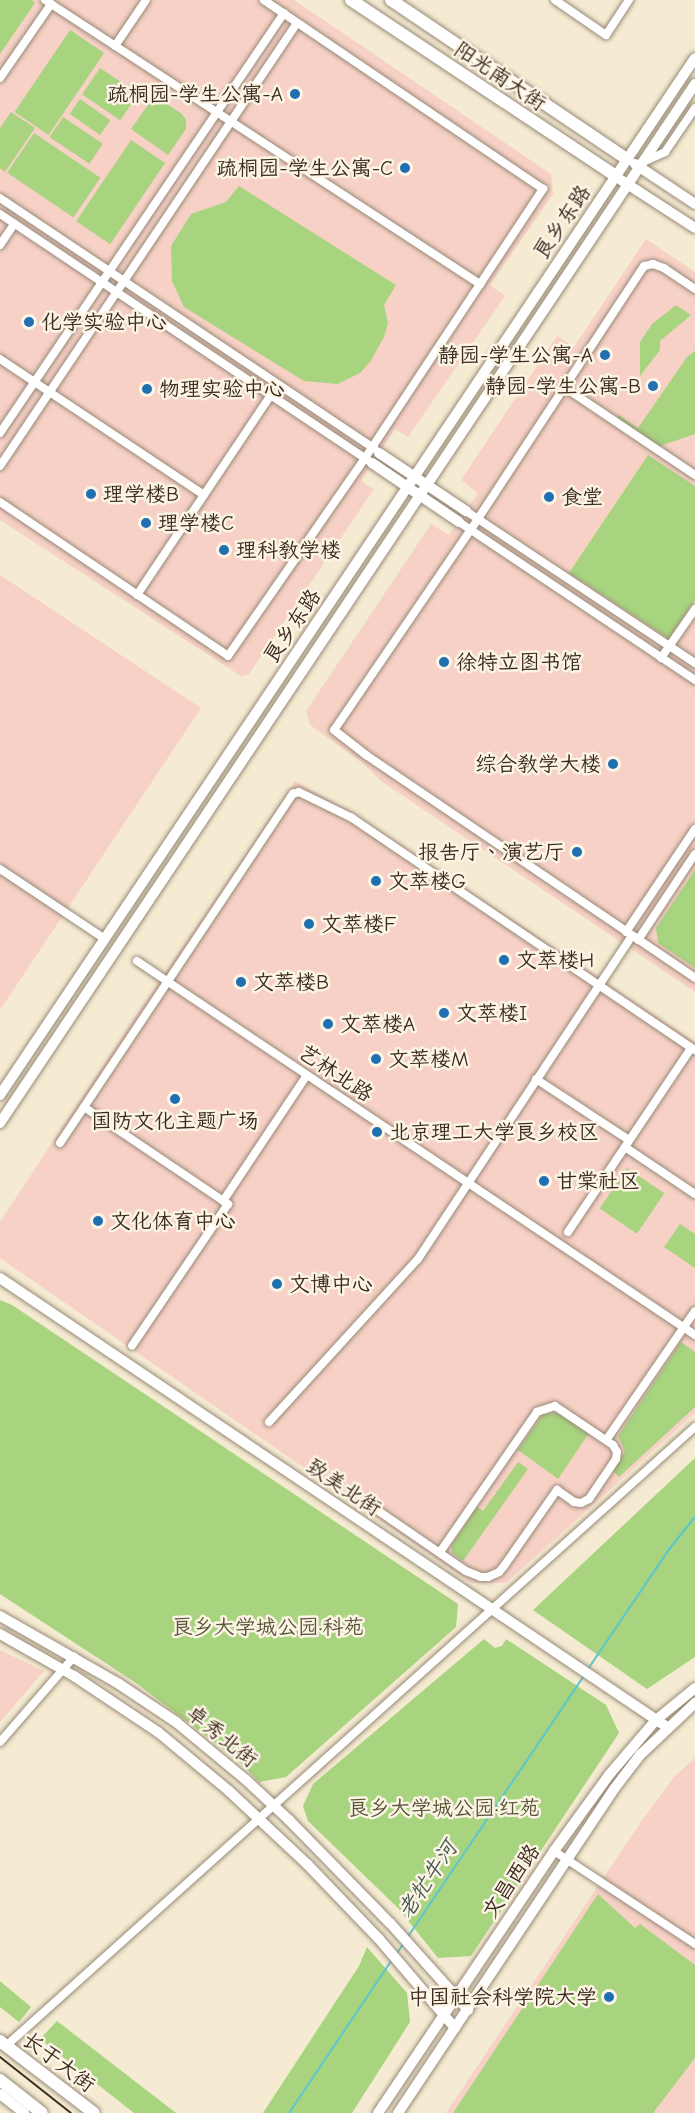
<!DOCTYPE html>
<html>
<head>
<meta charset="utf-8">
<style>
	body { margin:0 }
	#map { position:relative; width:695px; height:2113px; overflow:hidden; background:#f5ebd2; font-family:"Comic Neue","LXGW WenKai TC",sans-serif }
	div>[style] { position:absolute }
	.built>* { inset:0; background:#f7d1c6 }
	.green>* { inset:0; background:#a8d37f; transform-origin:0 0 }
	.stream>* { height:2px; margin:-1px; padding:0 1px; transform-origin:1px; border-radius:1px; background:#59c7cd }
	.roads { filter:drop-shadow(0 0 2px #988a78) drop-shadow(0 0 2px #988a78) }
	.street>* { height:8px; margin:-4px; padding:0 4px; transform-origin:4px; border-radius:4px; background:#fff }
	.secondary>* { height:10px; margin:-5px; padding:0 5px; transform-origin:5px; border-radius:5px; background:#fff }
	.primary>* { height:12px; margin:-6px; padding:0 6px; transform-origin:6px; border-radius:6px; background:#fff }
	.rail>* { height:2px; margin:-1px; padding:0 1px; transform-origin:1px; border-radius:1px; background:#3b2a1e }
	.dots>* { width:16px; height:16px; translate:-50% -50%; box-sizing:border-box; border:3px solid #fcf5e5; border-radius:50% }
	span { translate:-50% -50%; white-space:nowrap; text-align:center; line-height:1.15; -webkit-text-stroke:5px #fcf5e5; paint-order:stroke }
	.street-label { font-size:21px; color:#3b2a1e }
	.poi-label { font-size:21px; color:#3b2a1e }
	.right { translate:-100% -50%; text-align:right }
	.left { translate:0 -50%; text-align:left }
	.park-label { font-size:21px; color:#565436 }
	.water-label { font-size:22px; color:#445953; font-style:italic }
</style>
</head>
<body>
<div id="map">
	<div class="built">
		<div style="clip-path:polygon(0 0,294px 0,551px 174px,553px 194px,490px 285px,505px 296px,408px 437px,395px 429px,361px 481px,374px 489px,249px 674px,241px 676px,0 520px)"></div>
		<div style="clip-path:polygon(646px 239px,695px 272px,695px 992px,381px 781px,362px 762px,310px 725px,306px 711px,431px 524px,449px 535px,478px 493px,461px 480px,557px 336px,574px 347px)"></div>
		<div style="clip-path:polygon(0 575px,201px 708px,0 1010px)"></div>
		<div style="clip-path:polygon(295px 781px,355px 814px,695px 1042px,695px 1413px,506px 1583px,471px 1583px,0 1258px,0 1222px,138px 1012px)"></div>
		<div style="clip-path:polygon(0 1650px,44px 1671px,0 1722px)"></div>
		<div style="clip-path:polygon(695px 1758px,695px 2113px,446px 2113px,643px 1819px,674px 1777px)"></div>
	</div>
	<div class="green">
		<div style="clip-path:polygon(0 0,32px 0,35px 3px,0 54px)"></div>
		<div style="left:70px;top:30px;width:41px;height:99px;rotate:34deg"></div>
		<div style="left:100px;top:68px;width:46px;height:32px;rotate:34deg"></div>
		<div style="left:80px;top:99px;width:37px;height:18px;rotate:35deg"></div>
		<div style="clip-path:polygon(161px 100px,182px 114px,186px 120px,186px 129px,168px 155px,131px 129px,150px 102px)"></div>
		<div style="clip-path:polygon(11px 112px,35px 128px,5px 172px,0 168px,0 128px)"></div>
		<div style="left:63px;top:117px;width:48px;height:24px;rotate:34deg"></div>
		<div style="left:34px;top:133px;width:80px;height:48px;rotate:34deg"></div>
		<div style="left:131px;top:140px;width:41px;height:98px;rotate:34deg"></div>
		<div style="clip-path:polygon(239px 186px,396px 285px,384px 305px,388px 323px,384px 337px,370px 362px,360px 373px,338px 384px,304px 381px,184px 307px,172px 281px,171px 246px,191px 214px,226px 202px)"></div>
		<div style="clip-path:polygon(676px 305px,691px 315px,660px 341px,660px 350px,640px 376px,640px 342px,652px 324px)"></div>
		<div style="clip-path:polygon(695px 351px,695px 434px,654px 448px,615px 421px,619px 415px,638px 428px,687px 357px)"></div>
		<div style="clip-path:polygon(648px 455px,695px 486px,695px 600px,669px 639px,569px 573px)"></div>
		<div style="clip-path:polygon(695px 870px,695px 968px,658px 943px,656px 928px)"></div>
		<div style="left:627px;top:1168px;width:45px;height:49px;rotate:34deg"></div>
		<div style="clip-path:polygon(680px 1224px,695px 1234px,695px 1268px,664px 1247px)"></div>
		<div style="clip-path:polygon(0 1300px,12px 1305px,458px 1604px,456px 1627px,286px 1777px,259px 1782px,239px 1761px,136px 1683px,0 1594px)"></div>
		<div style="clip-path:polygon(681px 1342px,695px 1352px,695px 1407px,619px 1477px,613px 1471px,625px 1451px,618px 1436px)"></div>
		<div style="clip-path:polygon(560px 1413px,589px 1433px,558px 1479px,518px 1450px,543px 1414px)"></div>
		<div style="clip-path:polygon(695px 1458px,695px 1657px,647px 1689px,533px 1610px)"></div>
		<div style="clip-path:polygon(518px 1462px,528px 1469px,463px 1561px,452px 1553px,451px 1546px,477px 1507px,483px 1511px)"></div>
		<div style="clip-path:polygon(484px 1639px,495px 1648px,502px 1646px,506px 1639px,606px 1705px,619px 1733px,471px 1956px,438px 1958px,398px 1908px,308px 1821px,303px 1806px,313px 1784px)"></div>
		<div style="clip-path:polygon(598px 1894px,635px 1928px,640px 1924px,695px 1965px,695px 2058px,653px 2113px,453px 2113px)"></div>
		<div style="clip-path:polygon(367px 1947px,407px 1993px,410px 2022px,352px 2113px,263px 2113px,359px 1966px)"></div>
		<div style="clip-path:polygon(0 1981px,31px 2007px,19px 2022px,0 2007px)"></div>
		<div style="clip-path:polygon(57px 2021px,176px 2113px,134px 2113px,40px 2039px)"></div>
	</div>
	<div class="stream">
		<div style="left:588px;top:1669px;width:146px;rotate:-55.9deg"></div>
		<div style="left:670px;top:1548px;width:40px;rotate:-51deg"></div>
		<div style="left:407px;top:1938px;width:315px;rotate:-56deg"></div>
		<div style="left:397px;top:1953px;width:12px;rotate:-55deg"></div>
		<div style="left:289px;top:2113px;width:184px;rotate:-56.1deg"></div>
	</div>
	<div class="roads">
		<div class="street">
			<div style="left:45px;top:0;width:520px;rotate:33.14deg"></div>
			<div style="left:555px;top:0;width:62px;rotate:34.5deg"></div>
			<div style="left:606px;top:35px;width:42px;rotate:-56.7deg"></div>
			<div style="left:115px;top:46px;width:55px;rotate:-56deg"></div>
			<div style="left:0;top:78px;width:90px;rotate:-55.4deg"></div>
			<div style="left:645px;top:161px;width:22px;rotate:-24deg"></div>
			<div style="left:665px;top:152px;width:53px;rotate:-55.7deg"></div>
			<div style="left:0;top:198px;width:451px;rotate:33.8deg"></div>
			<div style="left:0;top:214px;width:443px;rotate:33.8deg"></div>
			<div style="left:0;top:245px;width:25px;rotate:-56deg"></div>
			<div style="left:695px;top:289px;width:37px;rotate:-146deg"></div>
			<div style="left:664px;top:268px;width:12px;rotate:-160deg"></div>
			<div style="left:653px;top:264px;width:9px;rotate:167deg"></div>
			<div style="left:644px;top:266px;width:303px;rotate:123.3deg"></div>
			<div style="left:478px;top:519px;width:255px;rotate:124.3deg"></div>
			<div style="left:334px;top:730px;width:41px;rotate:38deg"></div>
			<div style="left:366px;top:755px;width:397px;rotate:34.1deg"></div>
			<div style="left:0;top:359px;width:245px;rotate:33.7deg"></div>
			<div style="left:564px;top:387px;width:158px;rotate:33.9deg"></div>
			<div style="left:0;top:433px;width:507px;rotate:-55.93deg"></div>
			<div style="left:0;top:466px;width:533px;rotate:-56.16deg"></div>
			<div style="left:0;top:502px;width:275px;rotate:34deg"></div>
			<div style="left:228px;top:656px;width:241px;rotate:-55.3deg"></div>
			<div style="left:365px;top:458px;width:323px;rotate:-56.5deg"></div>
			<div style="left:543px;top:189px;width:337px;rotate:-145.9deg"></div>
			<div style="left:466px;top:511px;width:275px;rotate:33.6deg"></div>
			<div style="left:459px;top:522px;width:284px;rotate:33.8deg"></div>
			<div style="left:137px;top:595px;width:239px;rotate:-56.2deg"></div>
			<div style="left:661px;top:658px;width:60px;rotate:-55.2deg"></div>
			<div style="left:0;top:869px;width:126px;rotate:33.7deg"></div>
			<div style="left:626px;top:932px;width:124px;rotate:-56.2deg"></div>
			<div style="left:638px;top:940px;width:103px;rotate:-56.5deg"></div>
			<div style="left:137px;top:961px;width:672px;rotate:33.83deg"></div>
			<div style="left:536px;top:1079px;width:111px;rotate:33.3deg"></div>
			<div style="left:84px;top:1107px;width:174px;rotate:34deg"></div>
			<div style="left:228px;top:1204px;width:171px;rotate:124.1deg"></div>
			<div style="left:60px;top:1143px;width:420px;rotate:-56.3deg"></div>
			<div style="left:293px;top:794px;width:6px;rotate:-18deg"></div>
			<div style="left:299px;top:792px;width:59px;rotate:26.1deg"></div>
			<div style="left:352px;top:818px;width:414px;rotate:34.1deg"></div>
			<div style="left:625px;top:1147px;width:84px;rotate:33.9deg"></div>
			<div style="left:223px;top:1201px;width:151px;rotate:-56.3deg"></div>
			<div style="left:568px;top:1232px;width:221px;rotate:-56.2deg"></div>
			<div style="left:269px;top:1422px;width:221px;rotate:-47.6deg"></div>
			<div style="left:418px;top:1259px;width:387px;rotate:-56.5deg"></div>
			<div style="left:607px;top:1439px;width:155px;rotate:-55.5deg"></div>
			<div style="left:380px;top:1512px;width:104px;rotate:34.5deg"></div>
			<div style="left:466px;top:1571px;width:16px;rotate:22deg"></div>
			<div style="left:481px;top:1577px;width:7px"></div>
			<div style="left:488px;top:1577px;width:12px;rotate:-24deg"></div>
			<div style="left:499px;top:1572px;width:8px;rotate:-50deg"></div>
			<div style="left:504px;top:1566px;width:93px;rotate:-55.1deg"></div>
			<div style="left:557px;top:1490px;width:21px;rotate:35deg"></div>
			<div style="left:574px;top:1502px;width:7px;rotate:8deg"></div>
			<div style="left:581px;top:1503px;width:9px;rotate:-27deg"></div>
			<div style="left:589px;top:1499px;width:48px;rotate:-56deg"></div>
			<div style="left:616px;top:1459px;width:7px;rotate:-82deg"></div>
			<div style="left:617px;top:1452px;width:8px;rotate:-120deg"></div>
			<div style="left:613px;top:1445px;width:70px;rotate:-146.1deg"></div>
			<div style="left:555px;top:1406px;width:19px;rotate:162deg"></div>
			<div style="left:537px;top:1412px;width:170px;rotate:124.7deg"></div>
			<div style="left:0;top:1742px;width:113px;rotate:-49deg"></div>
			<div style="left:554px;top:1851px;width:169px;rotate:33.4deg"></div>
			<div style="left:6px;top:2046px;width:926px;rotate:-41.94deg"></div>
		</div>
		<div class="secondary">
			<div style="left:635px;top:164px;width:72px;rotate:33.7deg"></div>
			<div style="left:621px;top:180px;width:88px;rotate:33deg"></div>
			<div style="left:379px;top:453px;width:105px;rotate:33.7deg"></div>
			<div style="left:372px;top:463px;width:105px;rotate:34.1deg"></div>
			<div style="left:0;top:1095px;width:1248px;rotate:-56.17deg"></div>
			<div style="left:0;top:1123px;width:1250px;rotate:-56.22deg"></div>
			<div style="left:0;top:1278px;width:804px;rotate:33.95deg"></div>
			<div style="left:0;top:1616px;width:137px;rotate:29.7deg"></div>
			<div style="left:119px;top:1684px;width:69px;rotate:33.7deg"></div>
			<div style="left:176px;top:1722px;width:89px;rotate:39.6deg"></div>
			<div style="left:245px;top:1779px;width:60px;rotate:43deg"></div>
			<div style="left:289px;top:1820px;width:144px;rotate:45.6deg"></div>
			<div style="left:390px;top:1923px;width:117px;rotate:48.1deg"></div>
			<div style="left:0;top:1634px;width:85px;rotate:29.6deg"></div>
			<div style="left:74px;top:1676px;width:101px;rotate:33.7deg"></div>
			<div style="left:158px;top:1732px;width:92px;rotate:39.7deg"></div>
			<div style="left:229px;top:1791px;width:107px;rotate:43.1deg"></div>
			<div style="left:307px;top:1864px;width:104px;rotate:46.2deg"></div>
			<div style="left:379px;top:1939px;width:117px;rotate:49.5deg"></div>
			<div style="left:0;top:2094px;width:31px;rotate:38deg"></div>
			<div style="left:378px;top:2113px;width:316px;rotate:-56.1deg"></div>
			<div style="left:554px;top:1851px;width:94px;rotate:-54.1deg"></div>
			<div style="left:609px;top:1775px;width:72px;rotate:-49.5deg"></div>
			<div style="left:656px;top:1720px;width:50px;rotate:-39.4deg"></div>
			<div style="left:398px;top:2113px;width:389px;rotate:-56.3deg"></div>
			<div style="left:614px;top:1789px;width:43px;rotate:-52.6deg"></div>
			<div style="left:640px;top:1755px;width:76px;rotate:-43.4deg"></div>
		</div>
		<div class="primary">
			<div style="left:351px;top:0;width:318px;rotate:33.6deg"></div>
			<div style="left:391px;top:0;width:285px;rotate:34deg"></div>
			<div style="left:0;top:2041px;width:118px;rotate:37.5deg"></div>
			<div style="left:0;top:2080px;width:53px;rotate:38.2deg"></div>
		</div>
	</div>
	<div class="rail">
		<div style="left:0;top:2057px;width:90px;rotate:38.3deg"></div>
	</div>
	<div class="dots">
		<div style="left:295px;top:94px;background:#1f6fb2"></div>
		<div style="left:405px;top:168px;background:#1f6fb2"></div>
		<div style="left:29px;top:322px;background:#1f6fb2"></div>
		<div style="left:605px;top:355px;background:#1f6fb2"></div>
		<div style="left:653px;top:386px;background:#1f6fb2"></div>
		<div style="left:147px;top:389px;background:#1f6fb2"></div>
		<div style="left:91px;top:494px;background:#1f6fb2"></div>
		<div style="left:549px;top:497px;background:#1f6fb2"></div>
		<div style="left:146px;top:523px;background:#1f6fb2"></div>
		<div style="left:224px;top:550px;background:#1f6fb2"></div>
		<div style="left:444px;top:662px;background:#1f6fb2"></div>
		<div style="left:613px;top:764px;background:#1f6fb2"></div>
		<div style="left:577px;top:852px;background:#1f6fb2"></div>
		<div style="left:376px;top:881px;background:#1f6fb2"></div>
		<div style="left:309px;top:924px;background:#1f6fb2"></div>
		<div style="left:504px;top:960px;background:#1f6fb2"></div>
		<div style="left:241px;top:982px;background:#1f6fb2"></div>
		<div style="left:444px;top:1013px;background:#1f6fb2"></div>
		<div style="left:328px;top:1024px;background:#1f6fb2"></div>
		<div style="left:376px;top:1059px;background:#1f6fb2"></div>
		<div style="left:175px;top:1099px;background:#1f6fb2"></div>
		<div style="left:377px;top:1132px;background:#1f6fb2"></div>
		<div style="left:544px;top:1181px;background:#1f6fb2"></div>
		<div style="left:98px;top:1221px;background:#1f6fb2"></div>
		<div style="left:277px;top:1284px;background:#1f6fb2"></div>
		<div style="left:609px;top:1997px;background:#1f6fb2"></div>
	</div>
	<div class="street-label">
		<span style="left:500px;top:76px;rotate:34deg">阳光南大街</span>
		<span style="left:562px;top:222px;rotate:-56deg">良乡东路</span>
		<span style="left:292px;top:626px;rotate:-56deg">良乡东路</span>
		<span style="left:336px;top:1073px;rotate:34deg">艺林北路</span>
		<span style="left:344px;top:1487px;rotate:34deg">致美北街</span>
		<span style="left:222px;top:1736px;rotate:39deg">卓秀北街</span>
		<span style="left:511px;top:1881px;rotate:-56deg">文昌西路</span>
		<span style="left:59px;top:2062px;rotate:37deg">长于大街</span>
	</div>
	<div class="poi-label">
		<span class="right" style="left:283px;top:94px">疏桐园-学生公寓-A</span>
		<span class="right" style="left:393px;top:168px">疏桐园-学生公寓-C</span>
		<span class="left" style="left:41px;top:322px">化学实验中心</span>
		<span class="right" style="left:593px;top:355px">静园-学生公寓-A</span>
		<span class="right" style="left:641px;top:386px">静园-学生公寓-B</span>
		<span class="left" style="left:159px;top:389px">物理实验中心</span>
		<span class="left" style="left:103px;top:494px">理学楼B</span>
		<span class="left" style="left:561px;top:497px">食堂</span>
		<span class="left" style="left:158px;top:523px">理学楼C</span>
		<span class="left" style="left:236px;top:550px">理科教学楼</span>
		<span class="left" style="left:456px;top:662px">徐特立图书馆</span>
		<span class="right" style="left:601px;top:764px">综合教学大楼</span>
		<span class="right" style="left:565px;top:852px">报告厅、演艺厅</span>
		<span class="left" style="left:388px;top:881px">文萃楼G</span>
		<span class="left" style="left:321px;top:924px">文萃楼F</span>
		<span class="left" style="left:516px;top:960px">文萃楼H</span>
		<span class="left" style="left:253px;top:982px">文萃楼B</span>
		<span class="left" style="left:456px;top:1013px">文萃楼I</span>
		<span class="left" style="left:340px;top:1024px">文萃楼A</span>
		<span class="left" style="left:388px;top:1059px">文萃楼M</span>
		<span style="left:175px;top:1121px">国防文化主题广场</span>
		<span class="left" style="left:389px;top:1132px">北京理工大学良乡校区</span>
		<span class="left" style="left:556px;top:1181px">甘棠社区</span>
		<span class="left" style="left:110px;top:1221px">文化体育中心</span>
		<span class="left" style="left:289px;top:1284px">文博中心</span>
		<span class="right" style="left:597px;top:1997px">中国社会科学院大学</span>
	</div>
	<div class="park-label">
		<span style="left:268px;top:1627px">良乡大学城公园·科苑</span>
		<span style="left:444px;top:1808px">良乡大学城公园·红苑</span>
	</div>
	<div class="water-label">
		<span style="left:428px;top:1880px;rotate:-56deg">老牤牛河</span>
	</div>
</div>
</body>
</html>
